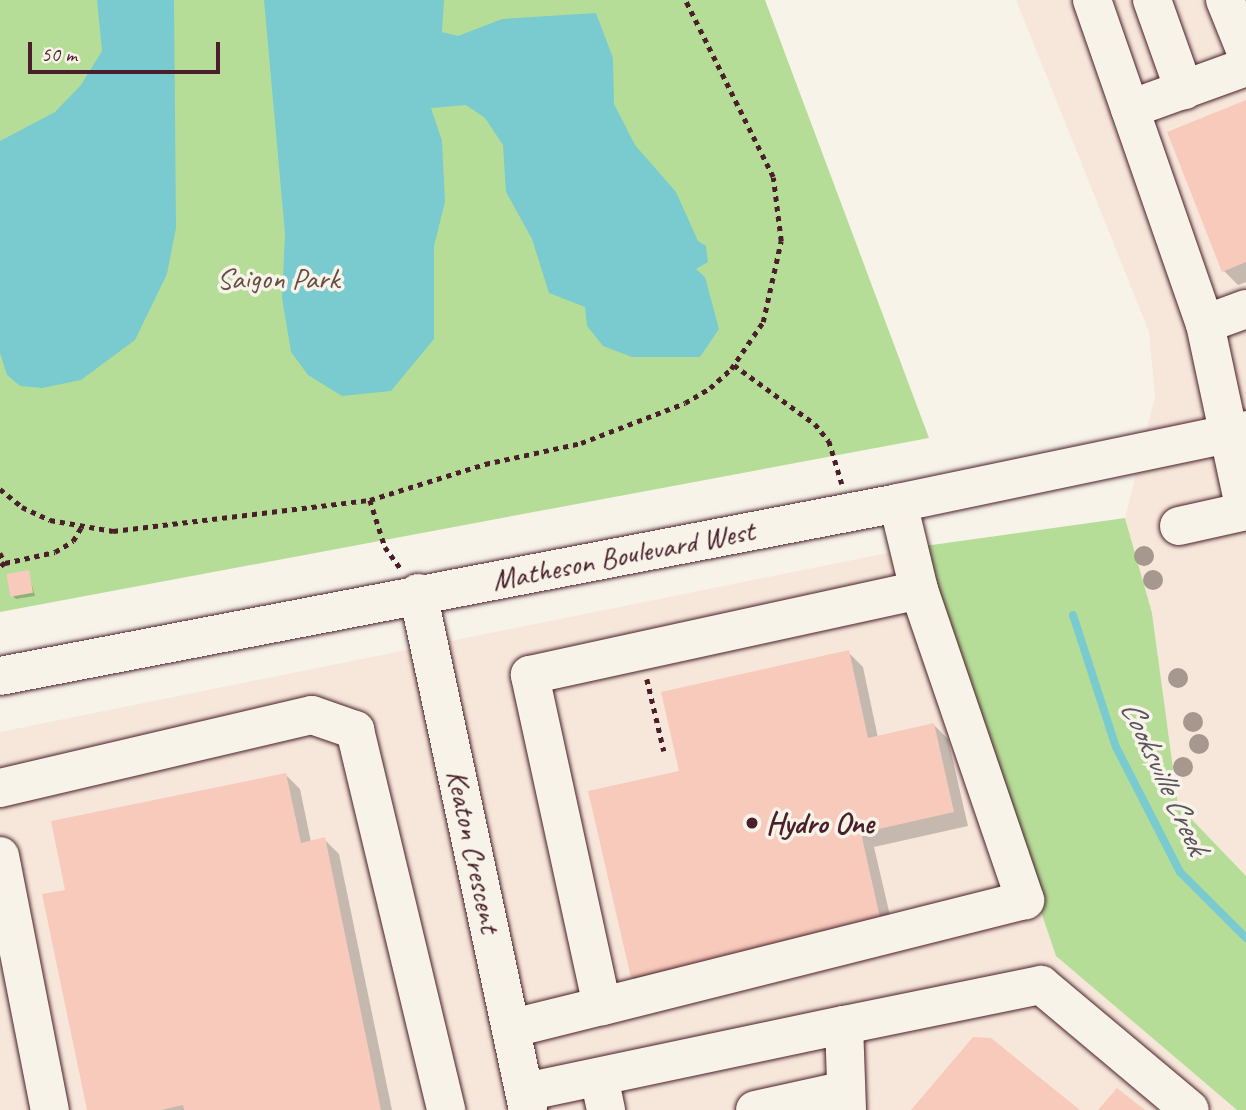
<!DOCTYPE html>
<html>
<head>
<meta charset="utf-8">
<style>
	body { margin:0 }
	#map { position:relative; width:1246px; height:1110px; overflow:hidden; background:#f7f3e8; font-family:Caveat,sans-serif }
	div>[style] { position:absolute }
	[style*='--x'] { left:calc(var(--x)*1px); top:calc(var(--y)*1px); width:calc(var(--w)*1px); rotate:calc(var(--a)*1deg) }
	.built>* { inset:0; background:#f7e7da }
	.green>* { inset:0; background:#b6dd98 }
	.water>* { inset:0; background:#79cbd0 }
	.shadow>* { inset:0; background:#0003 }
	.stream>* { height:8px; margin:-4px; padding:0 4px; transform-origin:4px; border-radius:4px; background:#79cbd0 }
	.building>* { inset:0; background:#f8cabb; transform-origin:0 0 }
	.path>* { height:4.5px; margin-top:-2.25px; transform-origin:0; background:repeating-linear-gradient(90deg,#4a1f2b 0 5px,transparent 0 10px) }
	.roads { filter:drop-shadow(0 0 2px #4a1f2b) drop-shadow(0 0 2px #4a1f2b) }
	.minor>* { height:38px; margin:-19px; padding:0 19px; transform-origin:19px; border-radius:19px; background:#f7f3e8 }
	.trees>* { width:20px; height:20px; margin:-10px; border-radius:50%; background:#a7988f }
	.dots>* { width:19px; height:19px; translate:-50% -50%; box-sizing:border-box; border:4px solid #f7f3e8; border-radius:50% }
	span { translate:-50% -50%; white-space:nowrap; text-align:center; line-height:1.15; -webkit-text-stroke:7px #f7f3e8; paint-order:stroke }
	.park-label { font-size:30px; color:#654e46 }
	.street-label { font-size:30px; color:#4a1f2b }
	.poi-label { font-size:30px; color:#4a1f2b; font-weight:700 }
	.left { translate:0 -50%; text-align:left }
	.water-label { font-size:32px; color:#58535d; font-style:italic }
	.scale { position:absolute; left:28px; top:42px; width:192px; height:32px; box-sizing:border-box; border:4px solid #4a1f2b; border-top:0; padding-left:9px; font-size:21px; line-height:24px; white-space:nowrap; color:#4a1f2b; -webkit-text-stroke:5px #f7f3e8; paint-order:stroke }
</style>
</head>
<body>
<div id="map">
	<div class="built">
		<i style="clip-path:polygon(1016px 0,1246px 0,1246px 876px,1178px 805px,1152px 613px,1125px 518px,1155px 397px,1149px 332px)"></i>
		<i style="clip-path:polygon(917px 547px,1056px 956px,1237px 1110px,0 1110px,0 732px)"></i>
	</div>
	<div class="green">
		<i style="clip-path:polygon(0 0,765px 0,929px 438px,0 612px)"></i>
		<i style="clip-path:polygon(1125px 518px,1152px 613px,1178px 805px,1246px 876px,1246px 1110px,1237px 1110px,1056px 956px,917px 547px)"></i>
	</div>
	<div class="water">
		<i style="clip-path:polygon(97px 0,174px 0,176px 228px,167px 274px,135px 340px,81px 380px,42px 388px,20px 386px,7px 375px,0 353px,0 141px,55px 112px,81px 85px,102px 51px)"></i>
		<i style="clip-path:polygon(264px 0,444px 0,442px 32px,458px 36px,502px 19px,596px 13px,613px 58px,614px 104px,635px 145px,676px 192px,698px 241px,706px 246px,708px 262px,696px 269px,705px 277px,719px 329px,700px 357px,632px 357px,603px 346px,587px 326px,585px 307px,549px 293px,532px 239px,506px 192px,503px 145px,485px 118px,466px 105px,431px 108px,442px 141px,445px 202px,434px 246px,434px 339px,391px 391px,342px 396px,308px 375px,291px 352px,282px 298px,285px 234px)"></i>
	</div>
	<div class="shadow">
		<i style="clip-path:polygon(1246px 102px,1246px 282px,1238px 285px,1224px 271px)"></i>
		<i style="clip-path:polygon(28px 572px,35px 596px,16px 599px,13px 596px)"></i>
		<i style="clip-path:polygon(848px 652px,863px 667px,878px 738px,934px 725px,948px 739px,968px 826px,874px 847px,895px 937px,647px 992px,632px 977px,681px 772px)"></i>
		<i style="clip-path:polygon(286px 775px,300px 789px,311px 842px,324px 839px,339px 854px,392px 1110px,89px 1110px,67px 891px)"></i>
	</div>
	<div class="stream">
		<i style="--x:1073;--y:615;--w:139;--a:72"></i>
		<i style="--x:1116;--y:747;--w:140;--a:62.9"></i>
		<i style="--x:1180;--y:872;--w:93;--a:45"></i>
	</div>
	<div class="building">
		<i style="clip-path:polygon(1246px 100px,1246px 262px,1222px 272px,1167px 132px)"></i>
		<i style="left:29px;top:570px;width:23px;height:23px;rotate:80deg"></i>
		<i style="clip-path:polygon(849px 650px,868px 738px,934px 723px,954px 812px,861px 833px,881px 922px,631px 978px,588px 791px,679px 771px,661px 692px)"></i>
		<i style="clip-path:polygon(286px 773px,301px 843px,325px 837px,381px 1110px,184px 1110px,183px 1105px,161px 1110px,87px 1110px,42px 894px,65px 890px,51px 821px)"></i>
		<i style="clip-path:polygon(973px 1037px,991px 1038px,1080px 1110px,911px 1110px)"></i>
		<i style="clip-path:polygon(1117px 1088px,1145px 1110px,1098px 1110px)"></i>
	</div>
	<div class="path">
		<i style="--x:734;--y:365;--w:100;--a:36.1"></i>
		<i style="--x:815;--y:424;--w:22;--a:51"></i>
		<i style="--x:829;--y:441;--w:45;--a:73.2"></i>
		<i style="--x:0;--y:489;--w:28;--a:39"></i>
		<i style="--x:22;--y:507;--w:31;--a:25"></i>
		<i style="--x:50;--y:520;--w:64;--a:9.9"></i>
		<i style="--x:113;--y:531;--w:259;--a:-6.9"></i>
		<i style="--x:370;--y:500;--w:121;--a:-17.4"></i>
		<i style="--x:485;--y:464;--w:98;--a:-12.3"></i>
		<i style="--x:581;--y:443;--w:111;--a:-21"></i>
		<i style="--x:685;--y:403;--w:29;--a:-31"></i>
		<i style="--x:710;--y:388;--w:28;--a:-42"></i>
		<i style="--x:731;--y:369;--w:57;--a:-55.8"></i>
		<i style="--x:763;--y:322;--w:83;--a:-77.5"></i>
		<i style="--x:781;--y:241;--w:64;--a:-97.1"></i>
		<i style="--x:773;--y:177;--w:198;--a:-116.4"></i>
		<i style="--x:370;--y:500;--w:49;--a:72.3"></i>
		<i style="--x:385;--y:547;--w:27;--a:54"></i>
		<i style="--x:0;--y:553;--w:11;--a:63"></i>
		<i style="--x:5;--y:563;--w:6;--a:141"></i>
		<i style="--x:5;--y:563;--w:51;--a:-12.4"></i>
		<i style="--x:55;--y:552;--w:21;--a:-31"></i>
		<i style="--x:73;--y:541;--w:17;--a:-59"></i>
		<i style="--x:647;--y:679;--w:74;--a:76.7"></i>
	</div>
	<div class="roads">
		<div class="minor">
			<i style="--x:1092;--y:0;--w:343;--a:70.8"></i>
			<i style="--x:1205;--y:324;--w:191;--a:77.9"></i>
			<i style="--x:1152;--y:0;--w:96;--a:70.4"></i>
			<i style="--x:1225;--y:0;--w:56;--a:68"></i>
			<i style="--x:1130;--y:109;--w:123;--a:-19.9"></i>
			<i style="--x:1205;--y:324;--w:44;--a:-20.1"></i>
			<i style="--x:898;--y:503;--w:89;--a:76.4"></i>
			<i style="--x:1179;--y:526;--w:69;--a:-12.6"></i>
			<i style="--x:418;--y:593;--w:529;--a:77.99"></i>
			<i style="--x:0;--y:676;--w:915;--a:-10.9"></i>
			<i style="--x:898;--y:503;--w:356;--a:-11.8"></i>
			<i style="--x:0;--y:788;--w:320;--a:-13.2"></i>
			<i style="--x:312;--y:715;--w:46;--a:19.2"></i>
			<i style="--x:355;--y:730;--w:391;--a:76.5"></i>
			<i style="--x:0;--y:856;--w:259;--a:78.9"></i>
			<i style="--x:513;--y:1028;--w:92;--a:-13.9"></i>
			<i style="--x:602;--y:1006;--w:339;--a:-102.3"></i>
			<i style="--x:530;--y:675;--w:398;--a:-12.3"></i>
			<i style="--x:919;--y:590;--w:328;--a:71.1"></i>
			<i style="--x:1025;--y:900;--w:436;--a:165.9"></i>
			<i style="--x:599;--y:1077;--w:34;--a:78"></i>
			<i style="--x:525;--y:1092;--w:326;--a:-11.9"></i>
			<i style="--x:755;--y:1110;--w:93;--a:-12.4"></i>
			<i style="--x:847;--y:1110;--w:85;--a:-92"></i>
			<i style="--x:844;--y:1025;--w:201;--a:-11.5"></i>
			<i style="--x:1041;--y:985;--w:194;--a:40"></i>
		</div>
	</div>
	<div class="trees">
		<i style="left:1144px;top:556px"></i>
		<i style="left:1153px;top:580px"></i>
		<i style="left:1178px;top:678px"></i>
		<i style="left:1193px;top:722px"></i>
		<i style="left:1199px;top:744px"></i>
		<i style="left:1183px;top:767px"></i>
	</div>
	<div class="dots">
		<i style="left:752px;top:823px;background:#4a1f2b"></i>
	</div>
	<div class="park-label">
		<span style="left:278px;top:278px">Saigon Park</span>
	</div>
	<div class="street-label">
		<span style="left:623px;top:555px;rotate:-11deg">Matheson Boulevard West</span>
		<span style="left:474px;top:851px;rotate:78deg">Keaton Crescent</span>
	</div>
	<div class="poi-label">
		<span class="left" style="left:766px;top:823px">Hydro One</span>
	</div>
	<div class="water-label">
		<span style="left:1164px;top:777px;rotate:65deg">Cooksville Creek</span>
	</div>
	<div class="scale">50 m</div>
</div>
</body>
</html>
